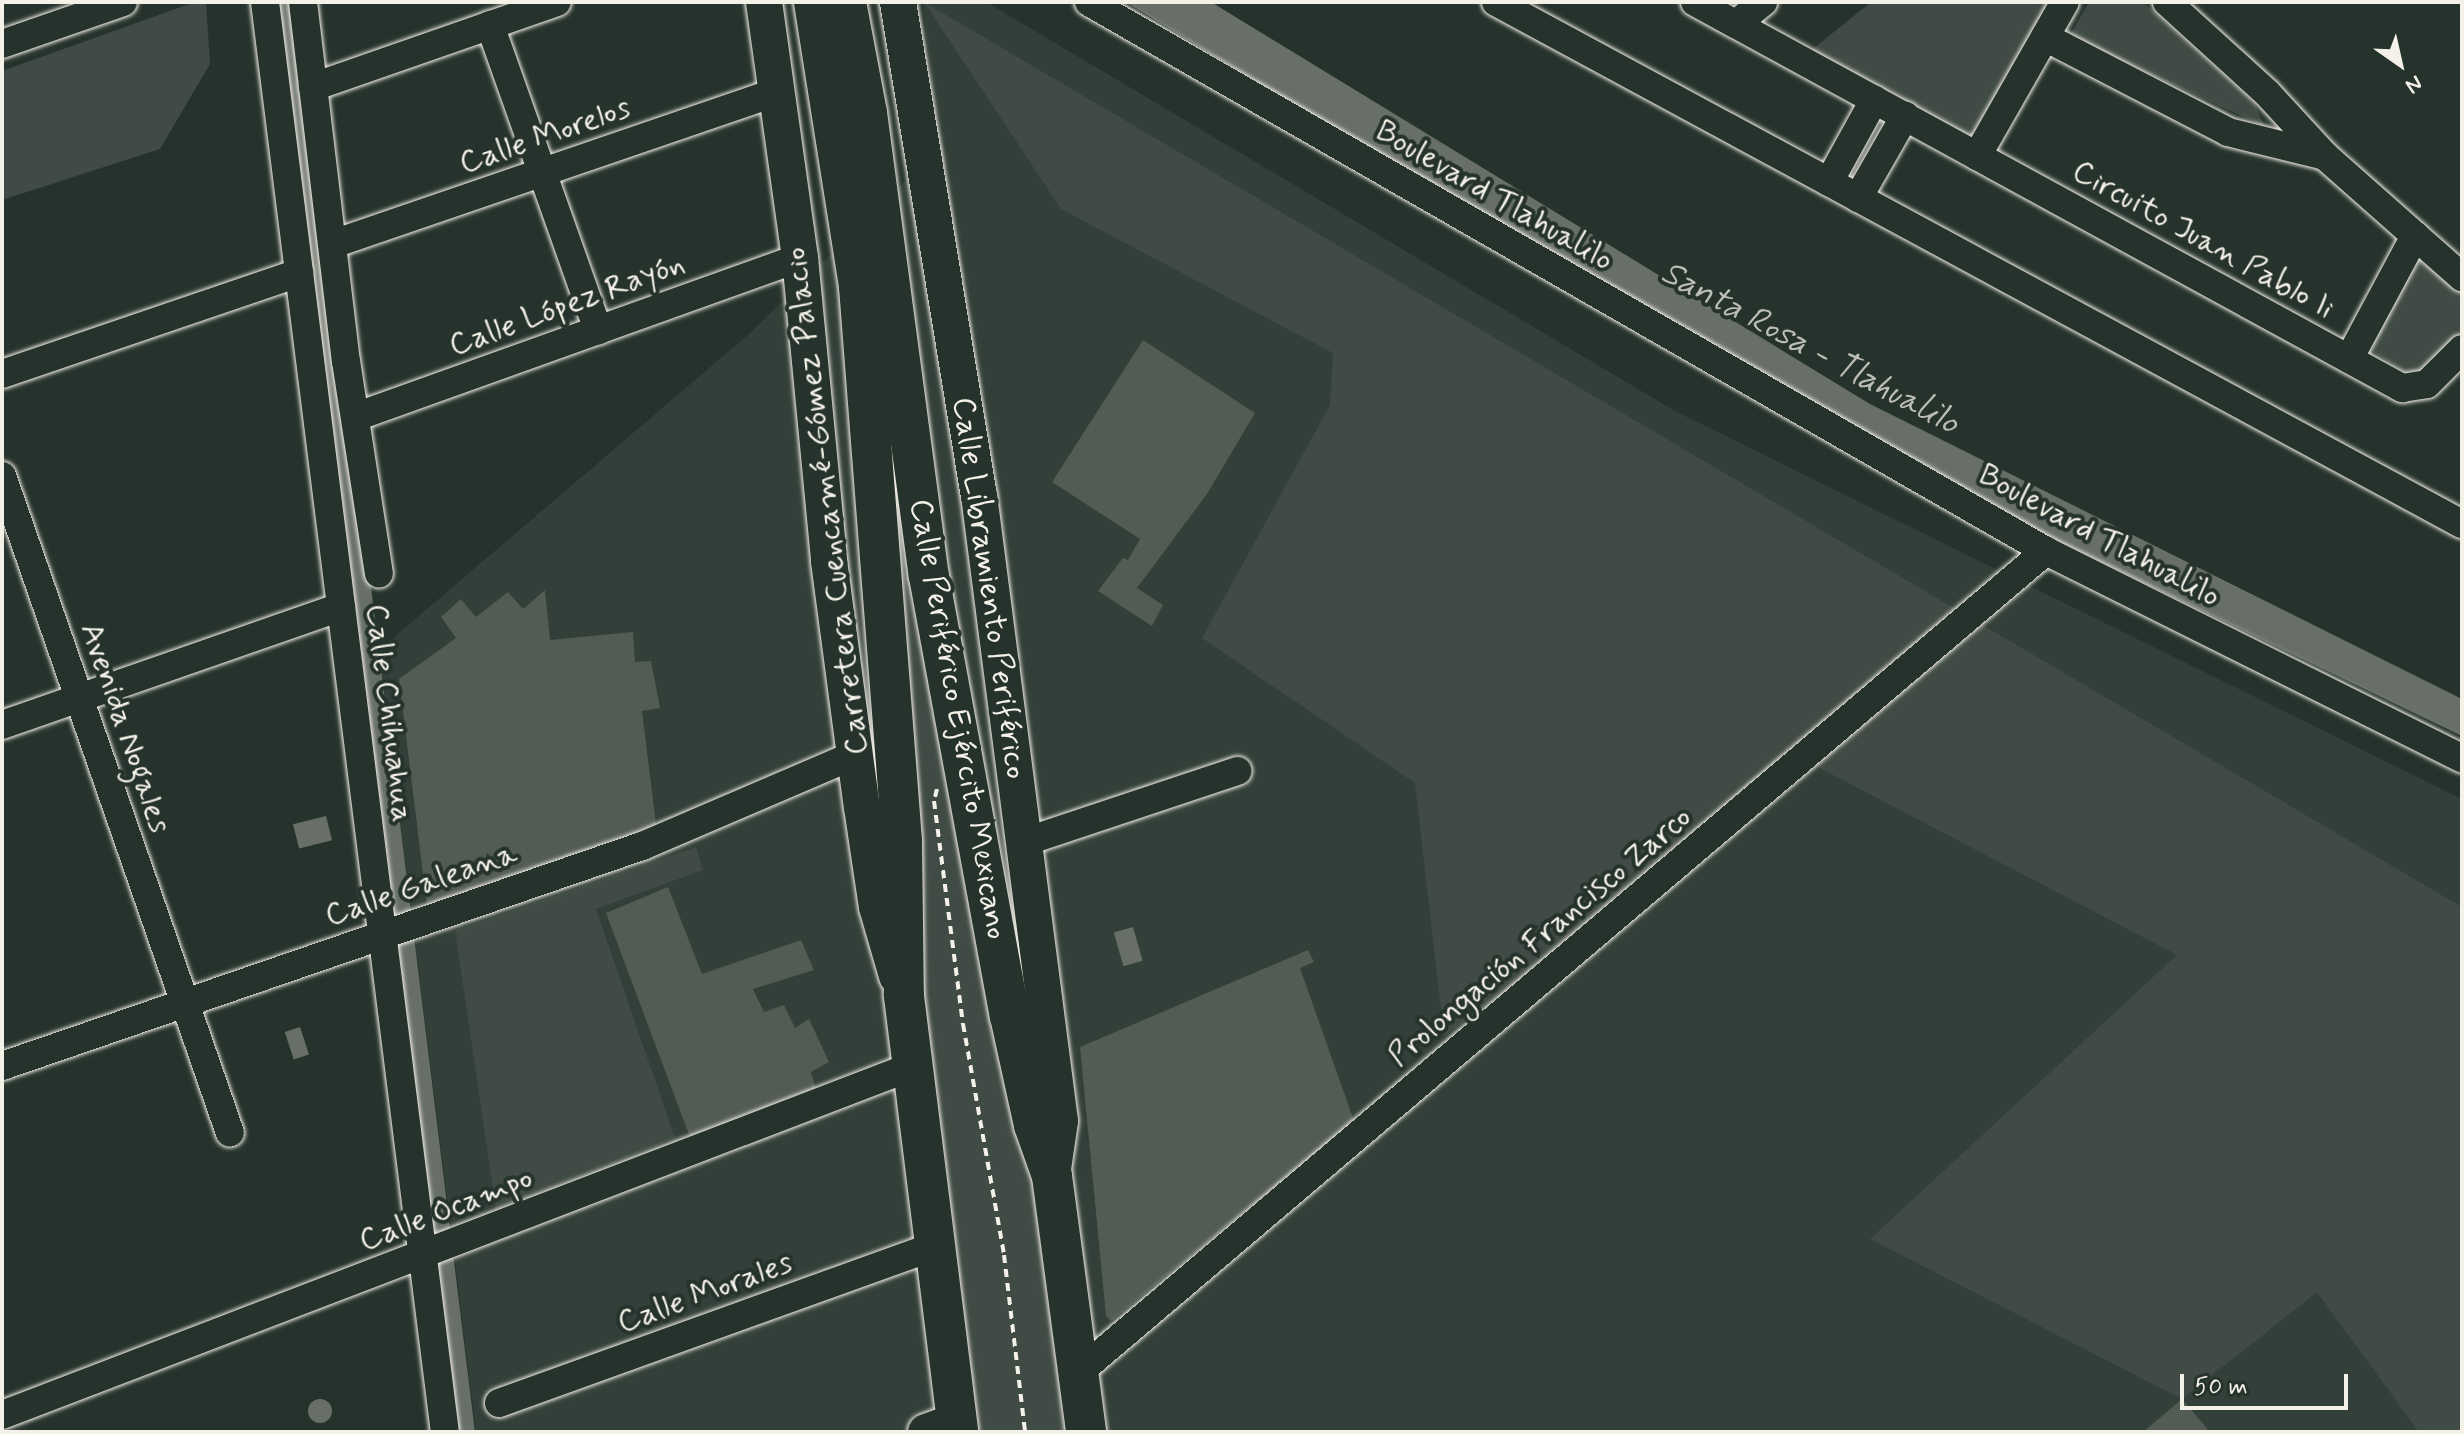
<!DOCTYPE html>
<html>
<head>
<meta charset="utf-8">
<style>
	body { margin:0 }
	#map { position:relative; width:2464px; height:1434px; overflow:hidden; background:#26332d; font-family:Mynerve,sans-serif }
	div>[style] { position:absolute }
	[style*='--x'] { left:calc(var(--x)*1px); top:calc(var(--y)*1px); width:calc(var(--w)*1px); rotate:calc(var(--a)*1deg) }
	.built>* { inset:0; background:#333f39 }
	.green>* { inset:0; background:#414b45 }
	.water>* { inset:0; background:#676f68; transform-origin:0 0 }
	.round { border-radius:50% }
	.building>* { inset:0; background:#525c55 }
	.path>* { height:4px; margin-top:-2px; transform-origin:0; background:repeating-linear-gradient(90deg,#f4f1e8 0 8px,transparent 0 14px) }
	.roads { filter:drop-shadow(0 0 2px #f4f1e8) drop-shadow(0 0 2px #f4f1e8) }
	.minor>* { height:28px; margin:-14px; padding:0 14px; transform-origin:14px; border-radius:14px; background:#26332d }
	.major>* { height:36px; margin:-18px; padding:0 18px; transform-origin:18px; border-radius:18px; background:#26332d }
	.highway>* { height:40px; margin:-20px; padding:0 20px; transform-origin:20px; border-radius:20px; background:#26332d }
	span { translate:-50% -50%; white-space:nowrap; text-align:center; line-height:1.15; -webkit-text-stroke:8px #26332d; paint-order:stroke }
	.street-label { font-size:32px; color:#f4f1e8 }
	.water-label { font-size:34px; color:#bcbdb5; font-style:italic }
	.frame { position:absolute; inset:0; border:4px solid #f4f1e8; pointer-events:none }
	.north { position:absolute; left:2360px; top:24px; width:80px; height:80px; -webkit-text-stroke:6px #26332d; paint-order:stroke; rotate:146deg; font-size:22px; font-weight:700; line-height:32px; text-align:center; color:#f4f1e8 }
	.north::after { content:''; display:block; margin:auto; width:28px; height:36px; background:#f4f1e8; clip-path:polygon(50% 0,100% 100%,50% 72%,0 100%) }
	.scale { position:absolute; left:2180px; top:1374px; width:168px; height:36px; box-sizing:border-box; border:4px solid #f4f1e8; border-top:0; padding-left:10px; font-size:24px; line-height:28px; white-space:nowrap; color:#f4f1e8; -webkit-text-stroke:6px #26332d; paint-order:stroke }
</style>
</head>
<body>
<div id="map">
	<div class="built">
		<i style="clip-path:polygon(923px 2px,986px 2px,1675px 411px,2462px 799px,2462px 1432px,476px 1432px,379px 650px,749px 334px,939px 148px)"></i>
	</div>
	<div class="green">
		<i style="clip-path:polygon(195px 2px,206px 2px,210px 64px,160px 149px,2px 200px,2px 71px)"></i>
		<i style="clip-path:polygon(924px 2px,2462px 907px,2462px 1432px,2419px 1432px,2317px 1292px,2182px 1399px,1870px 1239px,2177px 955px,1814px 765px,1444px 1036px,1415px 783px,1202px 638px,1330px 405px,1333px 353px,1061px 209px)"></i>
		<i style="clip-path:polygon(1871px 2px,2049px 2px,1974px 141px,1809px 52px)"></i>
		<i style="clip-path:polygon(2089px 2px,2143px 2px,2254px 102px,2264px 126px,2069px 37px)"></i>
		<i style="clip-path:polygon(2419px 259px,2462px 292px,2462px 340px,2416px 379px,2369px 349px)"></i>
		<i style="clip-path:polygon(889px 386px,1026px 1120px,1071px 1432px,959px 1432px,910px 997px)"></i>
		<i style="clip-path:polygon(696px 847px,703px 870px,596px 909px,675px 1138px,496px 1209px,455px 931px)"></i>
	</div>
	<div class="water">
		<i style="clip-path:polygon(272px 2px,299px 2px,475px 1432px,452px 1432px)"></i>
		<i style="clip-path:polygon(1126px 2px,1211px 2px,1870px 404px,2462px 699px,2462px 736px,1838px 435px)"></i>
		<i style="left:326px;top:816px;width:25px;height:34px;rotate:76deg"></i>
		<i style="left:1133px;top:927px;width:35px;height:20px;rotate:74deg"></i>
		<i style="left:300px;top:1027px;width:29px;height:16px;rotate:72deg"></i>
		<i class="round" style="left:308px;top:1399px;width:24px;height:24px"></i>
	</div>
	<div class="building">
		<i style="clip-path:polygon(1143px 340px,1255px 413px,1207px 494px,1137px 588px,1163px 605px,1152px 626px,1098px 591px,1123px 558px,1128px 560px,1140px 539px,1052px 482px)"></i>
		<i style="clip-path:polygon(545px 590px,550px 640px,633px 632px,635px 662px,651px 661px,660px 708px,642px 711px,657px 832px,428px 914px,399px 679px,456px 638px,441px 617px,461px 599px,476px 617px,508px 592px,523px 609px)"></i>
		<i style="clip-path:polygon(668px 887px,702px 974px,801px 940px,814px 970px,753px 989px,764px 1012px,784px 1005px,795px 1028px,809px 1019px,829px 1062px,811px 1072px,817px 1093px,691px 1140px,606px 913px)"></i>
		<i style="clip-path:polygon(1308px 950px,1314px 962px,1300px 968px,1354px 1121px,1111px 1321px,1106px 1316px,1080px 1047px)"></i>
		<i style="clip-path:polygon(2182px 1399px,2210px 1432px,2143px 1432px)"></i>
	</div>
	<div class="path">
		<i style="--x:937;--y:789;--w:12;--a:104"></i>
		<i style="--x:934;--y:801;--w:225;--a:82.6"></i>
		<i style="--x:963;--y:1024;--w:235;--a:79.9"></i>
		<i style="--x:1004;--y:1255;--w:178;--a:83.2"></i>
	</div>
	<div class="roads">
		<div class="minor">
			<i style="--x:265;--y:2;--w:1441;--a:82.83"></i>
			<i style="--x:303;--y:2;--w:362;--a:83.2"></i>
			<i style="--x:346;--y:361;--w:215;--a:81.2"></i>
			<i style="--x:1089;--y:2;--w:1103;--a:29.84"></i>
			<i style="--x:2046;--y:551;--w:465;--a:26.5"></i>
			<i style="--x:1496;--y:2;--w:1098;--a:28.39"></i>
			<i style="--x:1695;--y:2;--w:806;--a:28.63"></i>
			<i style="--x:2402;--y:388;--w:25;--a:-9"></i>
			<i style="--x:2427;--y:384;--w:49;--a:-45"></i>
			<i style="--x:2167;--y:2;--w:135;--a:42.3"></i>
			<i style="--x:2267;--y:93;--w:86;--a:47.4"></i>
			<i style="--x:2325;--y:156;--w:183;--a:41.5"></i>
			<i style="--x:1736;--y:24;--w:35;--a:-39"></i>
			<i style="--x:490;--y:25;--w:324;--a:70.5"></i>
			<i style="--x:2045;--y:37;--w:206;--a:27.4"></i>
			<i style="--x:2228;--y:132;--w:100;--a:13.9"></i>
			<i style="--x:2;--y:44;--w:128;--a:-19.1"></i>
			<i style="--x:313;--y:87;--w:258;--a:-19.2"></i>
			<i style="--x:1977;--y:156;--w:177;--a:-60.3"></i>
			<i style="--x:1829;--y:182;--w:94;--a:-61.2"></i>
			<i style="--x:1858;--y:198;--w:95;--a:-60.2"></i>
			<i style="--x:333;--y:244;--w:472;--a:-18.9"></i>
			<i style="--x:2349;--y:359;--w:140;--a:-61.8"></i>
			<i style="--x:2;--y:374;--w:314;--a:-18.8"></i>
			<i style="--x:358;--y:416;--w:469;--a:-19.7"></i>
			<i style="--x:2;--y:476;--w:695;--a:70.86"></i>
			<i style="--x:2;--y:725;--w:359;--a:-19.2"></i>
			<i style="--x:1024;--y:842;--w:225;--a:-18.4"></i>
			<i style="--x:2;--y:1066;--w:677;--a:-18.97"></i>
			<i style="--x:642;--y:846;--w:234;--a:-23.2"></i>
			<i style="--x:1078;--y:1373;--w:1270;--a:-40.34"></i>
			<i style="--x:499;--y:1403;--w:462;--a:-19.8"></i>
			<i style="--x:2;--y:1415;--w:976;--a:-20.96"></i>
		</div>
		<div class="major">
			<i style="--x:764;--y:2;--w:259;--a:82"></i>
			<i style="--x:800;--y:258;--w:304;--a:84.5"></i>
			<i style="--x:829;--y:561;--w:248;--a:82.4"></i>
			<i style="--x:862;--y:807;--w:101;--a:81.5"></i>
			<i style="--x:877;--y:907;--w:72;--a:73.8"></i>
			<i style="--x:898;--y:2;--w:500;--a:80.7"></i>
			<i style="--x:979;--y:495;--w:631;--a:82.63"></i>
			<i style="--x:1060;--y:1121;--w:56;--a:98.3"></i>
			<i style="--x:926;--y:1432;--w:33;--a:-20"></i>
		</div>
		<div class="highway">
			<i style="--x:814;--y:2;--w:289;--a:81"></i>
			<i style="--x:859;--y:287;--w:556;--a:85.56"></i>
			<i style="--x:902;--y:841;--w:155;--a:89.3"></i>
			<i style="--x:904;--y:996;--w:439;--a:82.9"></i>
			<i style="--x:846;--y:2;--w:113;--a:79.3"></i>
			<i style="--x:867;--y:113;--w:467;--a:82.4"></i>
			<i style="--x:929;--y:576;--w:447;--a:79.6"></i>
			<i style="--x:1010;--y:1016;--w:112;--a:77.6"></i>
			<i style="--x:1034;--y:1125;--w:54;--a:70.6"></i>
			<i style="--x:1052;--y:1176;--w:258;--a:82.4"></i>
		</div>
	</div>
	<div class="street-label">
		<span style="left:545px;top:136px;rotate:-19deg">Calle Morelos</span>
		<span style="left:1494px;top:196px;rotate:30deg">Boulevard Tlahualilo</span>
		<span style="left:2203px;top:240px;rotate:29deg">Circuito Juan Pablo Ii</span>
		<span style="left:567px;top:305px;rotate:-20deg">Calle López Rayón</span>
		<span style="left:827px;top:501px;rotate:-97deg">Carretera Cuencamé-Gómez Palacio</span>
		<span style="left:2099px;top:536px;rotate:28deg">Boulevard Tlahualilo</span>
		<span style="left:989px;top:588px;rotate:82deg">Calle Libramiento Periférico</span>
		<span style="left:389px;top:713px;rotate:83deg">Calle Chihuahua</span>
		<span style="left:958px;top:719px;rotate:80deg">Calle Periférico Ejército Mexicano</span>
		<span style="left:125px;top:728px;rotate:71deg">Avenida Nogales</span>
		<span style="left:421px;top:885px;rotate:-19deg">Calle Galeana</span>
		<span style="left:1540px;top:937px;rotate:-40deg">Prolongación Francisco Zarco</span>
		<span style="left:446px;top:1210px;rotate:-21deg">Calle Ocampo</span>
		<span style="left:705px;top:1293px;rotate:-20deg">Calle Morales</span>
	</div>
	<div class="water-label">
		<span style="left:1810px;top:348px;rotate:28deg">Santa Rosa - Tlahualilo</span>
	</div>
	<div class="frame"></div>
	<div class="north">N</div>
	<div class="scale">50 m</div>
</div>
</body>
</html>
